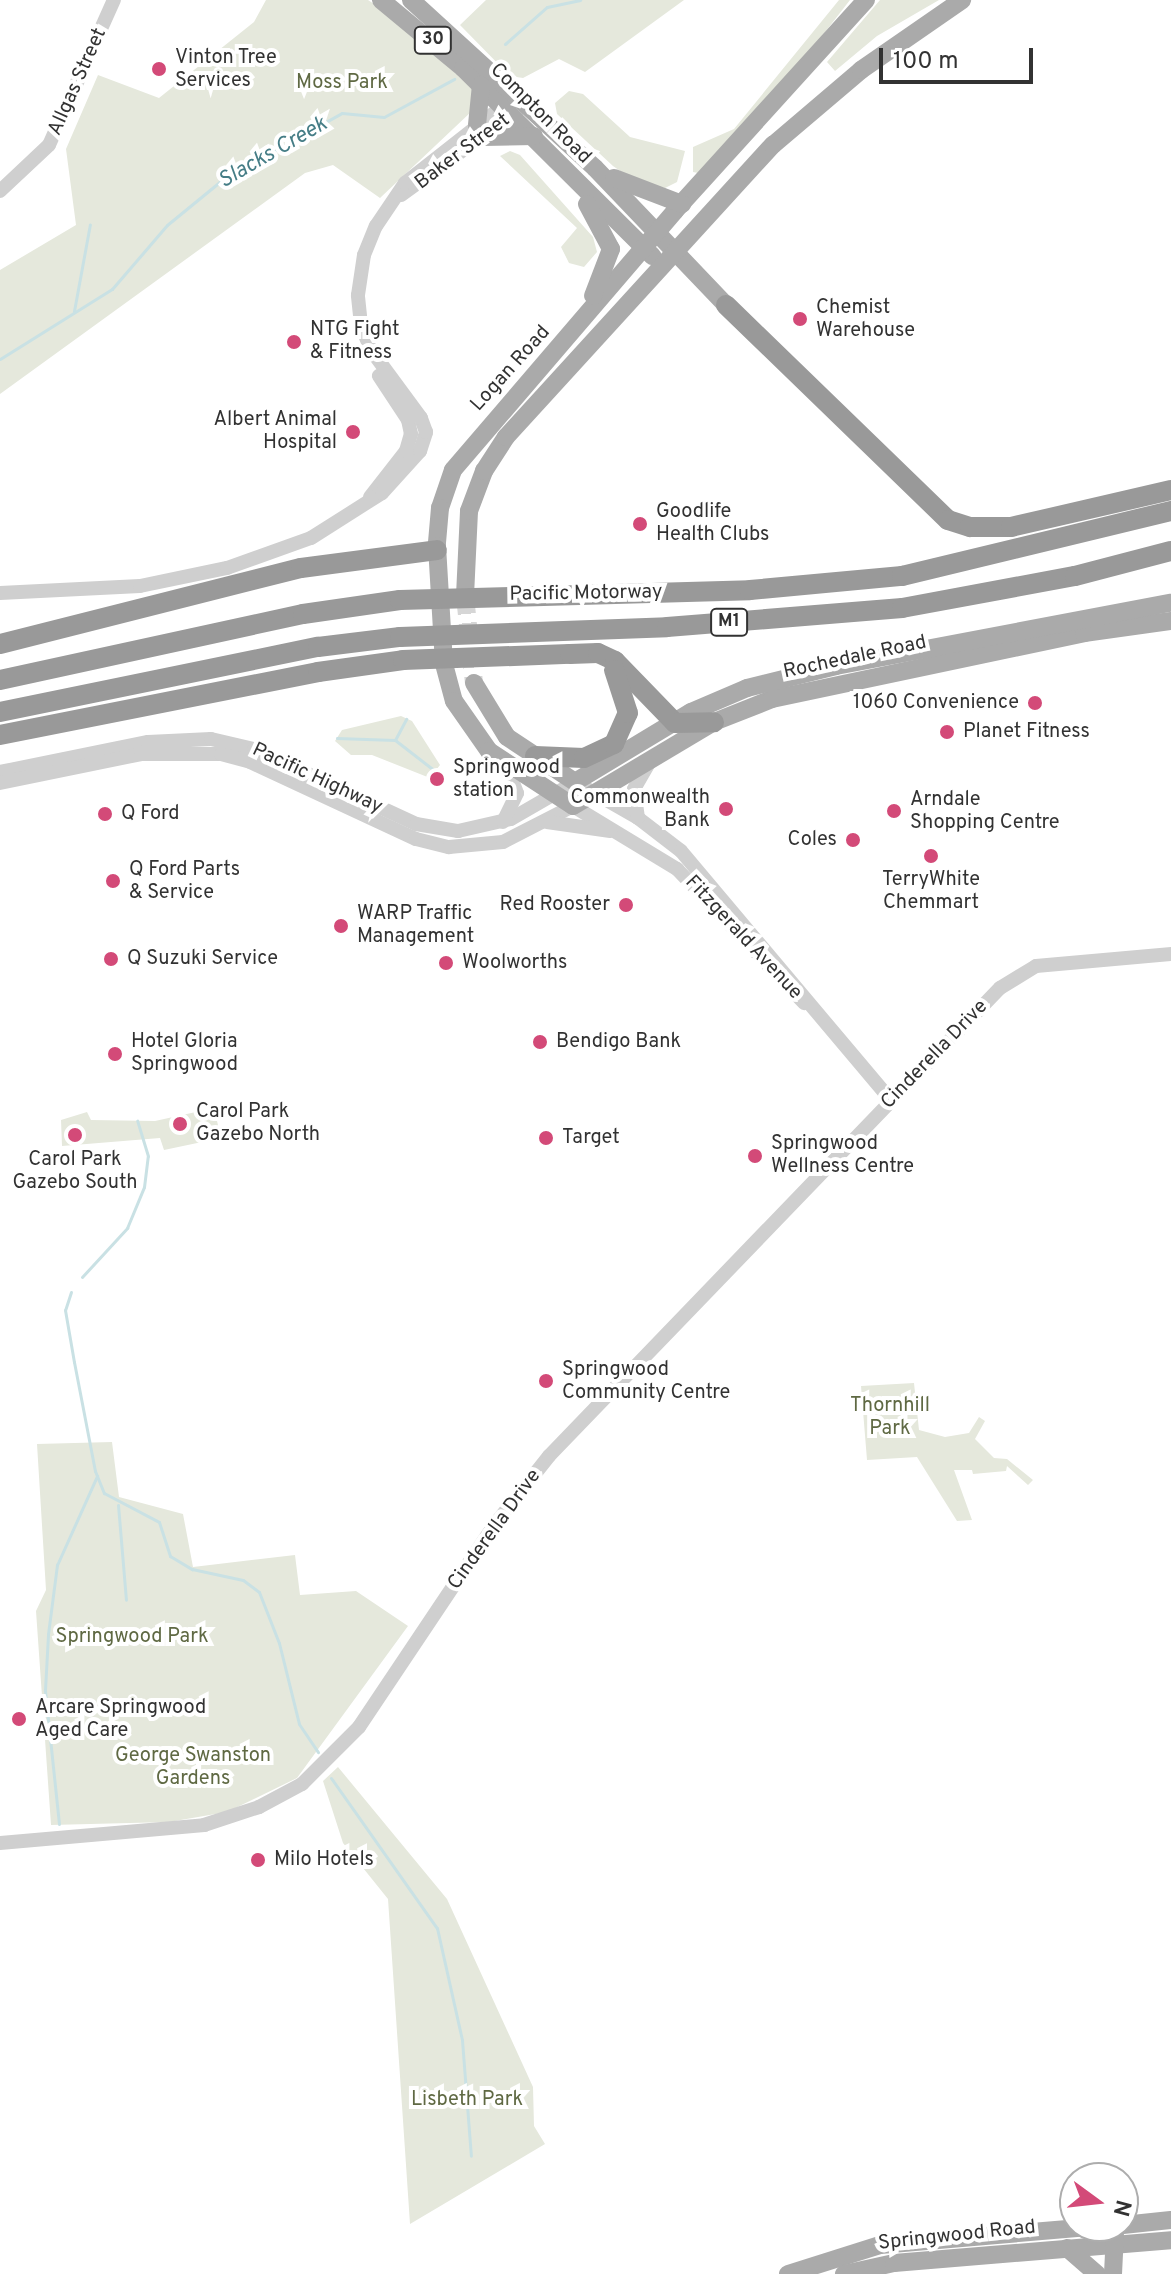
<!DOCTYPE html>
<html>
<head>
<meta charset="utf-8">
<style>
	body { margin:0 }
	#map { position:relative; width:1171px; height:2274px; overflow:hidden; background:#fff; font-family:Overpass,sans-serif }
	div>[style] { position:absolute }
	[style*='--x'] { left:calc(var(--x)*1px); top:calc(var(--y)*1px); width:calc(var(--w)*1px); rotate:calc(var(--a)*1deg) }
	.green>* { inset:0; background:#e5e8dc }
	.stream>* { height:3px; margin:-1.5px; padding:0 1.5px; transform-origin:1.5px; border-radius:1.5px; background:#c9e1e4 }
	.major-tunnel>* { height:18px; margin-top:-9px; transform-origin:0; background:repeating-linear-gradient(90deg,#d6d6d6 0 18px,transparent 0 27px) }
	.minor>* { height:14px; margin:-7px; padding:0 7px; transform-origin:7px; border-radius:7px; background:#cfcfcf }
	.major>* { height:18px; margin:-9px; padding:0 9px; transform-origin:9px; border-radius:9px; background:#aaa }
	.highway>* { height:20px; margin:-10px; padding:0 10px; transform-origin:10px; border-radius:10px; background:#999 }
	.dots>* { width:22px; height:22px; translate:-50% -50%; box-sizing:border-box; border:4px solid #fff; border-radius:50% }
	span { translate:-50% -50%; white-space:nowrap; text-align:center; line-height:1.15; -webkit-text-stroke:8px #fff; paint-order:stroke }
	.shield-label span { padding:2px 6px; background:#fff; border:2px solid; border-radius:6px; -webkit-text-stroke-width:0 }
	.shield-label { font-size:18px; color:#323232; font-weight:700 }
	.poi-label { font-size:20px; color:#323232 }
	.left { translate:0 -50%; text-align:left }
	.right { translate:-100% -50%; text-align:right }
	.street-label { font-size:20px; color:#323232 }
	.park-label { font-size:20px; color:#5f6943 }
	.water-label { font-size:22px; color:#457d86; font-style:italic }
	.north { position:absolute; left:1059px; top:2162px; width:80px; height:80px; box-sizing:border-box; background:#fff; border:2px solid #adadad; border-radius:50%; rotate:105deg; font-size:22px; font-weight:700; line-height:32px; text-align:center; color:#323232 }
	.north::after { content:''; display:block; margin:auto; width:28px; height:36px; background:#d34a78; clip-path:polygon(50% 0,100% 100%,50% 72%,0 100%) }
	.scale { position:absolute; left:879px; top:48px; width:154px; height:36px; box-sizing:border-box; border:4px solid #323232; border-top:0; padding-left:10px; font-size:24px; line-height:28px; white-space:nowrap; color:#323232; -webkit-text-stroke:6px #fff; paint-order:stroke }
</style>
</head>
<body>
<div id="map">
	<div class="green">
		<i style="clip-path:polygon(266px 0,368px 0,403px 23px,472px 89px,472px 111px,380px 198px,333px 165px,305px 173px,0 394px,0 270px,76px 225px,66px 149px,98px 75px,159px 98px,254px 22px)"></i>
		<i style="clip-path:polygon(486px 0,684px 0,585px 72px,559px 59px,523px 78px,510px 76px,460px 25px)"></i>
		<i style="clip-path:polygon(839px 0,850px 0,780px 90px,698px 173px,693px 172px,693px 147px,734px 129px)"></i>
		<i style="clip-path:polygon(880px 0,939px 0,877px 36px,835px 71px,827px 62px)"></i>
		<i style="clip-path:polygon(569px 91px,583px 94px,630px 137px,685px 151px,677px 182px,665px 188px,636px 182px,613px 166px,557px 114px,555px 103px)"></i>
		<i style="clip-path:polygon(510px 151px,520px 155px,593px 237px,597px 252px,584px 267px,569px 263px,561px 247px,577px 228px,500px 156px)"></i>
		<i style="clip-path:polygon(401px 716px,412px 721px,440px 765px,430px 778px,372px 755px,351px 755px,335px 741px,342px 730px)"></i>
		<i style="clip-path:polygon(214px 1108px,221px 1138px,164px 1150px,160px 1138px,62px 1146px,61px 1120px,87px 1112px,91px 1120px,155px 1121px)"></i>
		<i style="clip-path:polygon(914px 1383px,919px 1430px,945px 1437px,969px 1433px,979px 1417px,985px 1421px,975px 1439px,994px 1458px,1007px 1459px,1033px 1480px,1028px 1485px,1007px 1466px,1006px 1471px,973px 1474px,972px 1470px,954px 1470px,972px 1520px,957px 1521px,917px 1457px,867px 1460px,861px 1386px)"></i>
		<i style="clip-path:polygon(112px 1442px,119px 1497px,183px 1514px,193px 1567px,295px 1555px,300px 1595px,356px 1591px,408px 1626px,297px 1778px,227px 1812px,169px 1822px,51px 1825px,36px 1611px,46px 1590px,37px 1444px)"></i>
		<i style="clip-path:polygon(338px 1767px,447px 1899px,533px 2087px,534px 2126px,545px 2144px,410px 2224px,388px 1899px,343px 1843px,323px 1781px)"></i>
	</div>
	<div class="stream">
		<i style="--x:505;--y:44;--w:56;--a:-41.4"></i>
		<i style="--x:547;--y:7;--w:34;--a:-12"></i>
		<i style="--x:74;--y:311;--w:88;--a:-79.6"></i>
		<i style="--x:0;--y:359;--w:132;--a:-32"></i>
		<i style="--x:112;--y:289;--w:84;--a:-49.3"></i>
		<i style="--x:167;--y:225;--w:71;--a:-39.3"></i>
		<i style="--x:222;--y:180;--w:137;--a:-29.2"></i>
		<i style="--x:342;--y:113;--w:42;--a:5.4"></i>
		<i style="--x:384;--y:117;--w:80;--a:-28.5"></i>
		<i style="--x:337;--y:738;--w:58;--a:2"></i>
		<i style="--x:395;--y:740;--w:51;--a:37.8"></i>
		<i style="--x:395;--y:740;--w:24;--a:-62"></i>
		<i style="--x:82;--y:1277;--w:67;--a:-47.4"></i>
		<i style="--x:127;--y:1228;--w:44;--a:-67.5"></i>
		<i style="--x:144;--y:1187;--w:31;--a:-83"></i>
		<i style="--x:148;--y:1156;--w:37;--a:-107"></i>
		<i style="--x:71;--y:1292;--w:19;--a:108"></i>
		<i style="--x:65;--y:1310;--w:53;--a:80.2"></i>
		<i style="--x:74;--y:1362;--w:111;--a:79.1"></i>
		<i style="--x:95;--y:1471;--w:24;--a:68"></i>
		<i style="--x:104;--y:1493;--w:62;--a:27.8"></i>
		<i style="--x:159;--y:1522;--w:36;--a:72"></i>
		<i style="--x:170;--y:1556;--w:26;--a:31"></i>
		<i style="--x:192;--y:1569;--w:52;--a:12.2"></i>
		<i style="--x:243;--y:1580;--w:20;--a:37"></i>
		<i style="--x:259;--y:1592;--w:55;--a:68.6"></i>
		<i style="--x:279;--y:1643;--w:83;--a:76.1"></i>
		<i style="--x:299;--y:1724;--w:34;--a:56"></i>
		<i style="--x:118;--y:1505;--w:95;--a:85.2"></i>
		<i style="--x:331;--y:1778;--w:184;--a:54.8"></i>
		<i style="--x:437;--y:1928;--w:115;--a:77.4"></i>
		<i style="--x:462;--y:2040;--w:116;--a:85.6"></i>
		<i style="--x:59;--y:1824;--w:135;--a:-96"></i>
		<i style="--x:45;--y:1690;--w:56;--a:-86.9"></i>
		<i style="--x:48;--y:1634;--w:70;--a:-82.6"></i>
		<i style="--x:57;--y:1565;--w:98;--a:-65.8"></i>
	</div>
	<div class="major-tunnel">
		<i style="--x:465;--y:596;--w:87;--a:84.1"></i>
	</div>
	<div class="minor">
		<i style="--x:0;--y:191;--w:67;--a:-43.2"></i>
		<i style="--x:49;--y:145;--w:159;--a:-65.9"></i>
		<i style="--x:401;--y:195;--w:143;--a:-35.9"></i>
		<i style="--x:370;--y:497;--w:58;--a:-52"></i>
		<i style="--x:406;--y:451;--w:18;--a:-74"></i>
		<i style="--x:411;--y:434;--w:14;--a:-102"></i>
		<i style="--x:408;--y:420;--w:53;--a:-123.4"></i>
		<i style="--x:0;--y:593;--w:140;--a:-2.9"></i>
		<i style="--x:140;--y:586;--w:89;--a:-11.7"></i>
		<i style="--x:227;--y:568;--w:89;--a:-19.7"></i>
		<i style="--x:311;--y:538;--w:84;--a:-32.4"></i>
		<i style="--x:382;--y:493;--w:57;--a:-47.9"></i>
		<i style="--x:420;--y:451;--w:20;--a:-72"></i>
		<i style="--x:426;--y:432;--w:15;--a:-110"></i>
		<i style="--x:421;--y:418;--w:84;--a:-126.3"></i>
		<i style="--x:371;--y:350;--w:27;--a:-112"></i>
		<i style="--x:361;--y:325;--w:30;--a:-96"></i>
		<i style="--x:358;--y:295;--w:40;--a:-81.5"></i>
		<i style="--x:364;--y:255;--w:31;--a:-68"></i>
		<i style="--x:376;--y:226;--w:52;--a:-56"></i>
		<i style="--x:405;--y:183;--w:131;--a:-38.2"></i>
		<i style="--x:0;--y:772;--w:151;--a:-11.5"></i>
		<i style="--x:148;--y:742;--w:63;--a:-2.7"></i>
		<i style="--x:211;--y:739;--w:44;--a:13.1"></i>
		<i style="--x:254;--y:749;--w:179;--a:24.8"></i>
		<i style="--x:416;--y:824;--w:43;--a:9.5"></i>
		<i style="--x:458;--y:831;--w:54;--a:-12.8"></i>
		<i style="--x:511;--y:819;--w:74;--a:-30"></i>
		<i style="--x:575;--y:782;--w:73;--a:29.7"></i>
		<i style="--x:638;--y:818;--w:54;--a:37.5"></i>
		<i style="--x:681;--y:851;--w:326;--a:49.9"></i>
		<i style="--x:0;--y:783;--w:144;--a:-11.6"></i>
		<i style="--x:141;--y:754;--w:80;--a:0"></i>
		<i style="--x:221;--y:754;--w:30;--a:15"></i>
		<i style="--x:250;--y:762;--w:183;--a:24.9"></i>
		<i style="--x:416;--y:839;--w:34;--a:14"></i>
		<i style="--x:449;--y:847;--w:54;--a:-5.3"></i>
		<i style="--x:503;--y:842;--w:79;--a:-27.2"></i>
		<i style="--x:573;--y:806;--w:122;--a:31.2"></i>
		<i style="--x:677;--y:869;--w:185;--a:46.5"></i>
		<i style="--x:638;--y:818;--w:29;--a:-98"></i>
		<i style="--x:634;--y:789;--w:34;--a:-60"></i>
		<i style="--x:503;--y:822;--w:32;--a:-64"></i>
		<i style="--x:517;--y:793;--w:31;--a:-111"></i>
		<i style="--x:547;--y:822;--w:64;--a:8.1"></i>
		<i style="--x:0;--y:1843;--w:205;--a:-5"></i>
		<i style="--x:204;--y:1825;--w:58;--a:-18.1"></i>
		<i style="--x:259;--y:1807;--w:49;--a:-28.1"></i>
		<i style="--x:302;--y:1784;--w:81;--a:-45"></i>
		<i style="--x:359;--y:1727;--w:239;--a:-56.2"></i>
		<i style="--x:492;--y:1528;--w:92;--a:-51.6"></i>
		<i style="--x:549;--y:1456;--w:650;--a:-46.06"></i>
		<i style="--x:1000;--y:988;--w:42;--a:-31.4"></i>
		<i style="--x:1036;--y:966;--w:136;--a:-5.1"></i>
	</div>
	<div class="major">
		<i style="--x:381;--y:0;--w:107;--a:39.7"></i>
		<i style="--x:463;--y:68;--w:267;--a:44.8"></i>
		<i style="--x:411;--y:0;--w:249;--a:42.4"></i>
		<i style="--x:595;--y:168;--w:190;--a:46.3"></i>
		<i style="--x:866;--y:0;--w:285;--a:132.2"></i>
		<i style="--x:675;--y:211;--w:341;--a:130.6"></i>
		<i style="--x:453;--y:470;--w:40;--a:108.9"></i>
		<i style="--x:440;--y:508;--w:38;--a:95"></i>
		<i style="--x:437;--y:546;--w:118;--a:86.6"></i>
		<i style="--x:444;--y:664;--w:38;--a:75"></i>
		<i style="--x:454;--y:701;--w:61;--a:55"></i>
		<i style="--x:489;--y:751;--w:100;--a:33.2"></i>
		<i style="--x:573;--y:806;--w:164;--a:-30.8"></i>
		<i style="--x:714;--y:722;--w:62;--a:-21.6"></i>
		<i style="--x:772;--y:699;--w:319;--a:-11.9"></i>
		<i style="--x:1084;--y:633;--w:88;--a:-7.9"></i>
		<i style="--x:477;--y:125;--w:40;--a:-84.3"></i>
		<i style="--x:484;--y:137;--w:50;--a:-1.1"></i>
		<i style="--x:614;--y:178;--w:73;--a:20.9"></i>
		<i style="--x:587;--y:204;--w:51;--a:61.9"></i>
		<i style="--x:611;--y:249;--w:50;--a:111"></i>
		<i style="--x:465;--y:596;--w:85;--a:-87.3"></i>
		<i style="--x:469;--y:511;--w:43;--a:-69.4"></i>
		<i style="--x:484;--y:471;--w:40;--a:-57.1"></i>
		<i style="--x:506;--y:437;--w:396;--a:-47.6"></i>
		<i style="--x:773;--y:145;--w:116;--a:-40.4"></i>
		<i style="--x:861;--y:70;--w:123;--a:-34.7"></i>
		<i style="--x:474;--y:683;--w:63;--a:58.6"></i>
		<i style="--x:507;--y:737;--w:82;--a:33.5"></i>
		<i style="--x:575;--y:782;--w:135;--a:-31.1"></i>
		<i style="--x:691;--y:712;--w:61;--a:-23.2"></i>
		<i style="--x:747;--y:688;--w:92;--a:-13.9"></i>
		<i style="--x:836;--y:666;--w:341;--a:-10.7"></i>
		<i style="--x:1123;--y:2225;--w:48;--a:-5.9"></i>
		<i style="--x:1067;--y:2248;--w:40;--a:41"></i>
		<i style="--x:788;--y:2274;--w:96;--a:-17.5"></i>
		<i style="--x:880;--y:2245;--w:224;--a:-4.9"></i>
		<i style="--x:844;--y:2274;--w:51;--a:-12.4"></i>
		<i style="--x:894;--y:2263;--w:278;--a:-4.7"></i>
		<i style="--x:1113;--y:2274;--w:41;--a:-87.2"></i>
	</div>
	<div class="highway">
		<i style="--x:726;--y:305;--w:309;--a:44.1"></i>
		<i style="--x:948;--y:520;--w:23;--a:18"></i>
		<i style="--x:970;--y:527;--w:41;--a:0"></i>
		<i style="--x:1011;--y:527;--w:164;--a:-13"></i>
		<i style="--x:0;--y:644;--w:310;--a:-14.2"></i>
		<i style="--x:301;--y:568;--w:137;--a:-7.5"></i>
		<i style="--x:0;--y:680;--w:310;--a:-12.3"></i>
		<i style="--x:303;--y:614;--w:98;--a:-8.2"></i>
		<i style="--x:400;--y:600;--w:350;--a:-1.6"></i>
		<i style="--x:750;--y:590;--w:153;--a:-5.3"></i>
		<i style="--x:902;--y:576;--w:277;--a:-13.6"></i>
		<i style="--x:0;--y:712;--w:325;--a:-11.6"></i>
		<i style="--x:318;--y:647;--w:83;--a:-7"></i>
		<i style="--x:400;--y:637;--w:267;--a:-2.1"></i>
		<i style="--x:667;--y:627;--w:236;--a:-4.6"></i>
		<i style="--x:902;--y:608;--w:176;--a:-10.5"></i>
		<i style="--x:1075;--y:576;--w:99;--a:-14.6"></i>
		<i style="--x:0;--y:735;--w:324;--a:-11.2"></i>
		<i style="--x:318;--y:672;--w:86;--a:-8"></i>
		<i style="--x:403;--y:660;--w:167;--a:-2.1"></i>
		<i style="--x:570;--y:654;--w:28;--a:-2"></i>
		<i style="--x:598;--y:653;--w:19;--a:25"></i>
		<i style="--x:615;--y:661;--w:86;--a:45.9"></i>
		<i style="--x:675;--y:723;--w:39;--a:-1"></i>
		<i style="--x:535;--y:756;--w:49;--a:2.3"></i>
		<i style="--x:584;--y:758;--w:33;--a:-25"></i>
		<i style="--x:614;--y:744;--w:34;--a:-66"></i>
		<i style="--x:628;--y:713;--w:45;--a:-108"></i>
	</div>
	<div class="dots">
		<i style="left:159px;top:69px;background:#d34a78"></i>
		<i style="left:800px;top:319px;background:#d34a78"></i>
		<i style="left:294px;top:342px;background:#d34a78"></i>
		<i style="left:353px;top:432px;background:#d34a78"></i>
		<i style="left:640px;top:524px;background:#d34a78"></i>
		<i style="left:1035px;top:703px;background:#d34a78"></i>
		<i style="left:947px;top:732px;background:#d34a78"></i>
		<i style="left:437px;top:779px;background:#d34a78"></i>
		<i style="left:726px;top:809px;background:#d34a78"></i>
		<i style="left:894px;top:811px;background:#d34a78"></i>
		<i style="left:105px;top:814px;background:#d34a78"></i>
		<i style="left:853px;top:840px;background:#d34a78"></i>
		<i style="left:931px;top:856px;background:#d34a78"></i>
		<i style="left:113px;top:881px;background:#d34a78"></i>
		<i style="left:626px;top:905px;background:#d34a78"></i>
		<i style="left:341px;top:926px;background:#d34a78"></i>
		<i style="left:111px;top:959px;background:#d34a78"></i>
		<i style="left:446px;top:963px;background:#d34a78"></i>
		<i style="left:540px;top:1042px;background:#d34a78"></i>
		<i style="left:115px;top:1054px;background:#d34a78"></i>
		<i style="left:180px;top:1124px;background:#d34a78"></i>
		<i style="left:75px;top:1135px;background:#d34a78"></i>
		<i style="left:546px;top:1138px;background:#d34a78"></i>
		<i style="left:755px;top:1156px;background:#d34a78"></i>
		<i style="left:546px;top:1381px;background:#d34a78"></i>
		<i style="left:19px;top:1719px;background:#d34a78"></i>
		<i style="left:258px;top:1860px;background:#d34a78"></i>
	</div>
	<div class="shield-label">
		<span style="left:433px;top:40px">30</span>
		<span style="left:729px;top:622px">M1</span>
	</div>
	<div class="poi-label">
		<span class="left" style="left:175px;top:70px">Vinton Tree<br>Services</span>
		<span class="left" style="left:816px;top:320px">Chemist<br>Warehouse</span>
		<span class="left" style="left:310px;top:342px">NTG Fight<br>&amp; Fitness</span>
		<span class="right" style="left:337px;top:432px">Albert Animal<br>Hospital</span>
		<span class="left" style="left:656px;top:524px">Goodlife<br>Health Clubs</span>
		<span class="right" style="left:1019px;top:703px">1060 Convenience</span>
		<span class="left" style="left:963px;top:732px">Planet Fitness</span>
		<span class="left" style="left:453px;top:780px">Springwood<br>station</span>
		<span class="right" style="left:710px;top:810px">Commonwealth<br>Bank</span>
		<span class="left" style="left:910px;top:812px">Arndale<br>Shopping Centre</span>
		<span class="left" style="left:121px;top:814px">Q Ford</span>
		<span class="right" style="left:837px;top:840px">Coles</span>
		<span class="left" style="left:129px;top:882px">Q Ford Parts<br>&amp; Service</span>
		<span style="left:931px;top:892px">TerryWhite<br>Chemmart</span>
		<span class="right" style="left:610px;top:905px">Red Rooster</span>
		<span class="left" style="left:357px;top:926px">WARP Traffic<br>Management</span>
		<span class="left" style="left:127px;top:959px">Q Suzuki Service</span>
		<span class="left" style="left:462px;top:963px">Woolworths</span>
		<span class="left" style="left:131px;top:1054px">Hotel Gloria<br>Springwood</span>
		<span class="left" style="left:556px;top:1042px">Bendigo Bank</span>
		<span class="left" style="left:196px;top:1124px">Carol Park<br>Gazebo North</span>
		<span class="left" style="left:562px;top:1138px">Target</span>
		<span class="left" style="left:771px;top:1156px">Springwood<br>Wellness Centre</span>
		<span style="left:75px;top:1172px">Carol Park<br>Gazebo South</span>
		<span class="left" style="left:562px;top:1382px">Springwood<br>Community Centre</span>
		<span class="left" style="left:35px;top:1720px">Arcare Springwood<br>Aged Care</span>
		<span class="left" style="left:274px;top:1860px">Milo Hotels</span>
	</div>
	<div class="street-label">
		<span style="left:78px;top:82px;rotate:-66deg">Allgas Street</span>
		<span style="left:540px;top:114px;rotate:45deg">Compton Road</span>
		<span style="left:463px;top:152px;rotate:-37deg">Baker Street</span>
		<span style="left:511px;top:369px;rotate:-48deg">Logan Road</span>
		<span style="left:586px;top:594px;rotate:-1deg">Pacific Motorway</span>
		<span style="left:855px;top:658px;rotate:-12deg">Rochedale Road</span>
		<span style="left:317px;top:779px;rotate:25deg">Pacific Highway</span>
		<span style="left:743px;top:938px;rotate:47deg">Fitzgerald Avenue</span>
		<span style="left:935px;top:1055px;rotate:-46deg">Cinderella Drive</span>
		<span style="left:495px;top:1530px;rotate:-54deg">Cinderella Drive</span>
		<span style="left:957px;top:2236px;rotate:-6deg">Springwood Road</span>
	</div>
	<div class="park-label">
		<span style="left:342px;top:83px">Moss Park</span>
		<span style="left:890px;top:1418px">Thornhill<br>Park</span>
		<span style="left:132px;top:1637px">Springwood Park</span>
		<span style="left:193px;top:1768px">George Swanston<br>Gardens</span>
		<span style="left:467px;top:2100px">Lisbeth Park</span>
	</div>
	<div class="water-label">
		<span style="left:273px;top:153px;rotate:-30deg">Slacks Creek</span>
	</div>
	<div class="north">N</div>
	<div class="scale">100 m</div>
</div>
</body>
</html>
